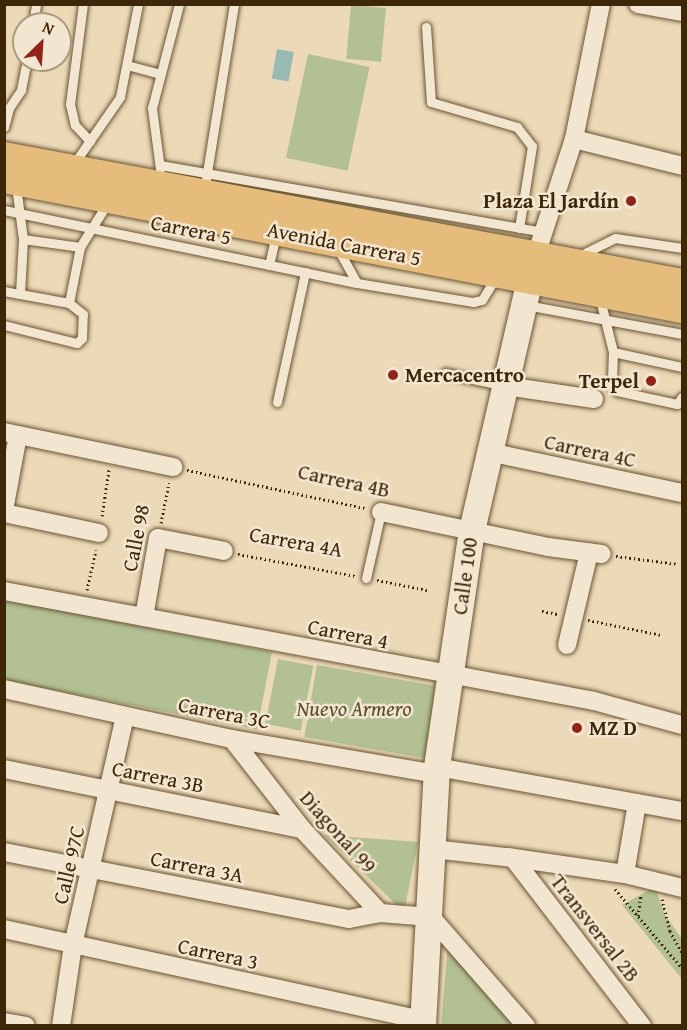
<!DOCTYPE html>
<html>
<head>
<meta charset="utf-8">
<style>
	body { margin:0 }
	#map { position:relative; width:687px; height:1030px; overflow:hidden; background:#ecd9b7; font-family:"Gentium Book Plus",serif }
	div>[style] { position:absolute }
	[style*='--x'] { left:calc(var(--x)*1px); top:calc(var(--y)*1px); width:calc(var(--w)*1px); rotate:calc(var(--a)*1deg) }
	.green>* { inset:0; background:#b2c093; transform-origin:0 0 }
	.water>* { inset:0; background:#99bab2; transform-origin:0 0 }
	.path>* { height:3px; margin-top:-1.5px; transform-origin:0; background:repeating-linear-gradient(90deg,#3d2708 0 1.5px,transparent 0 4.5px) }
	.roads { filter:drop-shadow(0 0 2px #695434) drop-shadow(0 0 2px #695434) }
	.lane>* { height:9px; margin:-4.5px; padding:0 4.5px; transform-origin:4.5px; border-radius:4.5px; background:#f3e6d0 }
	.street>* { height:18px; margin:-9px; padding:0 9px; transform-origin:9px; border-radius:9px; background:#f3e6d0 }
	.secondary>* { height:26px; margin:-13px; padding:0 13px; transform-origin:13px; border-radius:13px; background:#f3e6d0 }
	.primary>* { height:28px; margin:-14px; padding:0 14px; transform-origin:14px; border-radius:14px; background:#e6bc7c }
	.dots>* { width:16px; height:16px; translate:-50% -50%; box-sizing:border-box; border:3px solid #f3e6d0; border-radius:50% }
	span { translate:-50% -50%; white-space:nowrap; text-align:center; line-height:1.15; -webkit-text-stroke:5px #f3e6d0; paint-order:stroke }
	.poi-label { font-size:21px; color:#3d2708; font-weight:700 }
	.right { translate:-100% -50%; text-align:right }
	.left { translate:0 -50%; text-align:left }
	.street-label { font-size:21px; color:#3d2708 }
	.park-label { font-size:21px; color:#5a4d2b; font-style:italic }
	.frame { position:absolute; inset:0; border:6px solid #3d2708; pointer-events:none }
	.north { position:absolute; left:12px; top:12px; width:60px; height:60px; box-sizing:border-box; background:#f3e6d0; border:2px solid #aa9a80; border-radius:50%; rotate:25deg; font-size:16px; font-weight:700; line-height:24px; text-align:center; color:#3d2708 }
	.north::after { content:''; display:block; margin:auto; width:21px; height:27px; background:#8f2418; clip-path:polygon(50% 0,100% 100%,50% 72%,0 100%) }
</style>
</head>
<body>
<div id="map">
	<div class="green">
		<i style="left:351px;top:5px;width:35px;height:54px;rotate:5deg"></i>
		<i style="left:308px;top:54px;width:63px;height:106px;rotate:12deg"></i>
		<i style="left:5px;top:600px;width:272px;height:79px;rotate:11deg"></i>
		<i style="left:278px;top:659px;width:36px;height:66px;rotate:11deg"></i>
		<i style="left:317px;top:665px;width:124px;height:73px;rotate:10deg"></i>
		<i style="clip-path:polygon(324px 835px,418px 842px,404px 912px)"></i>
		<i style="clip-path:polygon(655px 887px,665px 915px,682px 939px,682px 979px,622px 905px)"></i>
		<i style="clip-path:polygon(448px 944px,515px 1025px,441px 1025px)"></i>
	</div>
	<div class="water">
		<i style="left:277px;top:49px;width:17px;height:30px;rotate:10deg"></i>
	</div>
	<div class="path">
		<i style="--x:187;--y:470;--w:182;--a:12.1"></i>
		<i style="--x:102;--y:516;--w:47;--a:-81.3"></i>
		<i style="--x:161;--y:523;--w:41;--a:-78.7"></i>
		<i style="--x:238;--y:554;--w:119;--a:10.6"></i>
		<i style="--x:616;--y:556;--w:62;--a:7.5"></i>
		<i style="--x:377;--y:580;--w:51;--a:11.3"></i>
		<i style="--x:87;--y:590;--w:41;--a:-77.3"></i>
		<i style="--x:542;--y:611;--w:16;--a:11"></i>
		<i style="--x:588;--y:620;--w:76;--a:11.5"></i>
		<i style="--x:615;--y:889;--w:104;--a:49.7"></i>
		<i style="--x:662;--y:899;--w:33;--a:76"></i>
		<i style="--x:670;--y:931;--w:25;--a:61"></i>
		<i style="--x:638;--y:916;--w:22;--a:-82"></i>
	</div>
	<div class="roads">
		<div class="lane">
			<i style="--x:83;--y:4;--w:101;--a:97.4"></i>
			<i style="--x:70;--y:104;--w:22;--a:77"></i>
			<i style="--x:75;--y:125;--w:22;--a:47"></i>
			<i style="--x:33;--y:24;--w:20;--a:-81"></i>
			<i style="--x:426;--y:27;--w:75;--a:86.2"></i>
			<i style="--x:431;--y:102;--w:90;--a:16.2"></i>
			<i style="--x:517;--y:127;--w:24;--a:52"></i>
			<i style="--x:532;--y:146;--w:83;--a:99"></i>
			<i style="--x:127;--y:65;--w:35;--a:15"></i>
			<i style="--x:4;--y:127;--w:20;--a:-75"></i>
			<i style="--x:9;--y:108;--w:22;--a:-56"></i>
			<i style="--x:21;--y:90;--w:31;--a:-79"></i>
			<i style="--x:73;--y:165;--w:83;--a:-55.3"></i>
			<i style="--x:120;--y:97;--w:95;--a:-79"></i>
			<i style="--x:160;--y:165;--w:390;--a:9.9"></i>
			<i style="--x:160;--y:169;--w:62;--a:-97.5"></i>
			<i style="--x:152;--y:108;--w:107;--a:-75.4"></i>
			<i style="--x:206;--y:179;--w:177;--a:-80.9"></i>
			<i style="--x:16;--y:186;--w:53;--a:82.5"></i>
			<i style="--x:23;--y:239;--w:55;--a:93.1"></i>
			<i style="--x:20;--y:294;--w:50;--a:10.4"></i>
			<i style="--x:69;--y:303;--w:57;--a:-78.9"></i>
			<i style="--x:80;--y:247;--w:53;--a:-58.1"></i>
			<i style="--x:4;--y:210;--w:360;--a:11.7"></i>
			<i style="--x:357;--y:283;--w:118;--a:9.3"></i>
			<i style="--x:473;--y:302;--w:9;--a:-13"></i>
			<i style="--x:482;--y:300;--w:27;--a:-59"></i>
			<i style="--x:23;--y:239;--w:58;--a:8"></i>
			<i style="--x:338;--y:249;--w:39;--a:61"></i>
			<i style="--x:577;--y:257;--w:42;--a:-26.6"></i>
			<i style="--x:615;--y:238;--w:68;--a:8.5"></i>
			<i style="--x:269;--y:265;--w:31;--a:-77"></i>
			<i style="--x:4;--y:291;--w:16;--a:11"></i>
			<i style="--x:600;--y:299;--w:55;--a:76.2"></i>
			<i style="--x:613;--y:352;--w:33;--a:92"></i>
			<i style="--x:612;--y:385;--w:8;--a:50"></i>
			<i style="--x:617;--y:391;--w:52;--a:12.2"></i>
			<i style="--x:668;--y:402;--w:9;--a:13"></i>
			<i style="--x:677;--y:404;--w:9;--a:-54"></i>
			<i style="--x:526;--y:305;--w:159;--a:10.5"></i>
			<i style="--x:4;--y:325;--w:75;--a:13.9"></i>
			<i style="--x:77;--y:343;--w:7;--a:-45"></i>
			<i style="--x:82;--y:338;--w:24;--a:-88"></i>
			<i style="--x:83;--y:314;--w:18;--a:-142"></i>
			<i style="--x:613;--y:352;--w:71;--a:12.3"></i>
			<i style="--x:445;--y:373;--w:61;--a:12.2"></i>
			<i style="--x:277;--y:402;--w:133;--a:-77.8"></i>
			<i style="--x:366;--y:578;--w:68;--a:-77.2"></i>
		</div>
		<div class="street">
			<i style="--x:638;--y:4;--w:45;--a:10.3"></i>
			<i style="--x:574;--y:139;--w:111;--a:14"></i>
			<i style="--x:536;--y:255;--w:122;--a:-71.9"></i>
			<i style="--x:574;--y:139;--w:138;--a:-78.7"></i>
			<i style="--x:506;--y:386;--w:89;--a:8.4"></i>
			<i style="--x:4;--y:432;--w:173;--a:11.7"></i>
			<i style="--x:489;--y:452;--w:197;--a:12"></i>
			<i style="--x:4;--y:510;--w:76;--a:-79.4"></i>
			<i style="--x:381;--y:512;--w:171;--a:11.8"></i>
			<i style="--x:548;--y:547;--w:54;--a:7.4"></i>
			<i style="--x:4;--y:513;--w:97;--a:11.9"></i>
			<i style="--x:4;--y:591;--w:600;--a:10.56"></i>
			<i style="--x:594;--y:701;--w:91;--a:15.3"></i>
			<i style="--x:144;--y:617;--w:80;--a:-80"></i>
			<i style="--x:158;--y:538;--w:67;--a:11.1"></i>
			<i style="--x:567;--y:645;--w:95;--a:-76.6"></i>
			<i style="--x:4;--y:689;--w:233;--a:12.4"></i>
			<i style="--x:232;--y:739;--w:208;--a:9.7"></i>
			<i style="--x:232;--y:739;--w:114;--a:52.1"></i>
			<i style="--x:302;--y:829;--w:115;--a:47.1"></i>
			<i style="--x:380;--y:913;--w:51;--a:4.5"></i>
			<i style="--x:431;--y:917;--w:145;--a:48.9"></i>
			<i style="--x:437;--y:767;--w:249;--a:10.2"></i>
			<i style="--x:4;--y:769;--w:304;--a:11.4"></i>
			<i style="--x:433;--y:849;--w:81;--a:6.4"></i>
			<i style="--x:513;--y:858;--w:212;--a:52.5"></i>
			<i style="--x:4;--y:852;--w:351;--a:11"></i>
			<i style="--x:349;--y:919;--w:32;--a:-11"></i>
			<i style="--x:507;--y:857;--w:119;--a:8.2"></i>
			<i style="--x:625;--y:874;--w:59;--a:13.8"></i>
			<i style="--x:625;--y:874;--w:72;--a:-80.4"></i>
			<i style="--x:4;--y:929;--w:429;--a:12.3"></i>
			<i style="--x:4;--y:1022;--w:22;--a:10"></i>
			<i style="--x:61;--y:1026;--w:82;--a:-81.6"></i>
			<i style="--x:73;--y:945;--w:235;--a:-77.2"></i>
		</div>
		<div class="secondary">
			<i style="--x:423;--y:1026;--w:259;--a:-86.9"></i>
			<i style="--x:437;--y:767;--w:239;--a:-81.6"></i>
			<i style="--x:472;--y:531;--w:276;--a:-77"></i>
		</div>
		<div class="primary">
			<i style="--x:4;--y:156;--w:690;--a:10.61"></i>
			<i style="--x:4;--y:179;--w:690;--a:10.85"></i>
		</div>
	</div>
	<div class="dots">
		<i style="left:631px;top:201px;background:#8f2418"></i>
		<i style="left:393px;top:375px;background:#8f2418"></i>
		<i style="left:651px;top:381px;background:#8f2418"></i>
		<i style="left:577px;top:728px;background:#8f2418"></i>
	</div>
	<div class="poi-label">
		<span class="right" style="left:619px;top:201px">Plaza El Jardín</span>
		<span class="left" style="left:405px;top:375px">Mercacentro</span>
		<span class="right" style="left:639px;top:381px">Terpel</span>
		<span class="left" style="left:589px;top:728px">MZ D</span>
	</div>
	<div class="street-label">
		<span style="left:191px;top:230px;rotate:11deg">Carrera 5</span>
		<span style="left:344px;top:244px;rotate:11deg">Avenida Carrera 5</span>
		<span style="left:590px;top:451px;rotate:12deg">Carrera 4C</span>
		<span style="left:344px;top:481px;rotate:12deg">Carrera 4B</span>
		<span style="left:136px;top:538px;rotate:-79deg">Calle 98</span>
		<span style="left:296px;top:542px;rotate:10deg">Carrera 4A</span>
		<span style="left:465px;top:576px;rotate:-82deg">Calle 100</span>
		<span style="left:348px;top:634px;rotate:11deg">Carrera 4</span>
		<span style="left:224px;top:713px;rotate:11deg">Carrera 3C</span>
		<span style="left:158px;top:777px;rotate:11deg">Carrera 3B</span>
		<span style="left:338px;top:832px;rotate:48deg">Diagonal 99</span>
		<span style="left:69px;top:865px;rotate:-77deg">Calle 97C</span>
		<span style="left:197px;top:867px;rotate:11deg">Carrera 3A</span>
		<span style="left:595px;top:928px;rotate:52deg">Transversal 2B</span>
		<span style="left:218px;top:954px;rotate:12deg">Carrera 3</span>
	</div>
	<div class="park-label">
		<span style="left:354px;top:709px">Nuevo Armero</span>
	</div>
	<div class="frame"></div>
	<div class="north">N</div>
</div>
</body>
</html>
